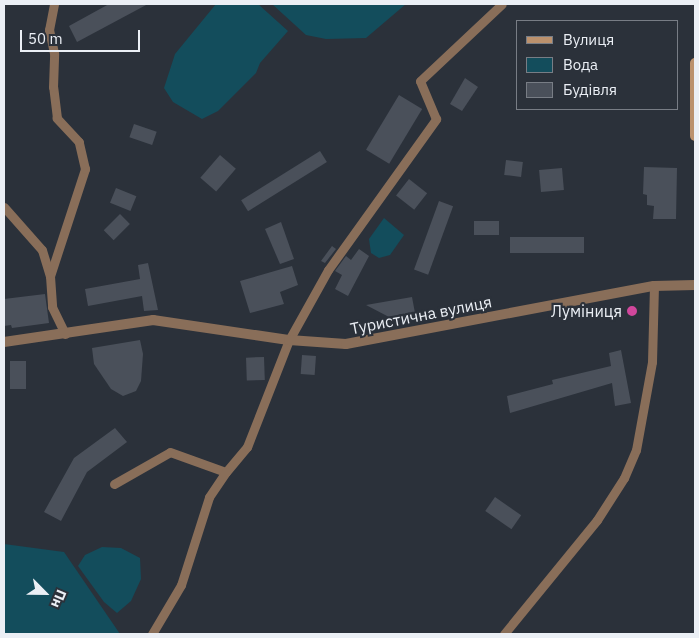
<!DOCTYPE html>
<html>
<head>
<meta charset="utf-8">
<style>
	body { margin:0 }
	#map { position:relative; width:699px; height:638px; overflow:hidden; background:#2b313a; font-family:"IBM Plex Sans",sans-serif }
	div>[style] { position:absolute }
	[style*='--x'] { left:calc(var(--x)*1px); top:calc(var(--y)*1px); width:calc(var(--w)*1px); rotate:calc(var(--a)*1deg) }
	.water>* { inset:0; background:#134d5c }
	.building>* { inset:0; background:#4a505a; transform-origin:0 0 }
	.lane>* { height:9px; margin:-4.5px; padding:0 4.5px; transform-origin:4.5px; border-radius:4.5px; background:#896e59 }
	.street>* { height:10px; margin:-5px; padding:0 5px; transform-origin:5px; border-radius:5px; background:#896e59 }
	.secondary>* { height:10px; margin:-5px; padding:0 5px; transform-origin:5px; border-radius:5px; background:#bb916d }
	.dots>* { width:14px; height:14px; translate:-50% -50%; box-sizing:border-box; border:2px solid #2b313a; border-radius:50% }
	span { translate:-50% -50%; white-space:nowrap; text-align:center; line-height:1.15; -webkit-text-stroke:4.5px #2b313a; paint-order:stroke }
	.poi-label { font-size:16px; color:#ebeff5 }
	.right { translate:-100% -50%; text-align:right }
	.street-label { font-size:16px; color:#ebeff5 }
	.frame { position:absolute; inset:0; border:5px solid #ebeff5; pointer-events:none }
	.legend { position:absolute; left:516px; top:20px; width:162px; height:90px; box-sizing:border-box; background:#2b313a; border:1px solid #787d85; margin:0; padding:6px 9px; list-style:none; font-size:15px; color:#ebeff5 }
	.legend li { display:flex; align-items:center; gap:10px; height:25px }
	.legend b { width:25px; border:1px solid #787d85 }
	.north { position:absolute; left:20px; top:568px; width:50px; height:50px; -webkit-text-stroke:4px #2b313a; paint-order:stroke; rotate:113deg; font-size:14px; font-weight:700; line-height:20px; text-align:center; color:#ebeff5 }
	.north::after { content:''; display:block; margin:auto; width:18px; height:22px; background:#ebeff5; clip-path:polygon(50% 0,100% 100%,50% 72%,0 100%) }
	.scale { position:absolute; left:20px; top:30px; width:120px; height:22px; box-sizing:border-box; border:2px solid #ebeff5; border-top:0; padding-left:6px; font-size:15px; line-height:18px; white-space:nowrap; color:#ebeff5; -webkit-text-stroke:4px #2b313a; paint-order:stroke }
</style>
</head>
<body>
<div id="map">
	<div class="water">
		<i style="clip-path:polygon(216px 4px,258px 4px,288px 31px,260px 63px,256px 73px,218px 111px,202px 119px,173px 102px,164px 88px,175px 54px)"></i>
		<i style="clip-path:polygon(272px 4px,406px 4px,366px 38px,326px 39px,306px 35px)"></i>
		<i style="clip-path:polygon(384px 218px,404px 235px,390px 255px,379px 258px,371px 253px,369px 239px)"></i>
		<i style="clip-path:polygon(4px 544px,64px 552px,120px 634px,4px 634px)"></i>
		<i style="clip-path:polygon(102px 547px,121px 548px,140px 558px,141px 579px,131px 601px,117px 613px,104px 602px,78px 566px,85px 555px)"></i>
	</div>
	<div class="building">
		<i style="clip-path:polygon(109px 4px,148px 4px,77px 42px,69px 26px)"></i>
		<i style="clip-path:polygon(465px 78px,478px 87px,462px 111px,450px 104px)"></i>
		<i style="left:399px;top:95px;width:27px;height:64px;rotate:31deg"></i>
		<i style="left:134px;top:124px;width:24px;height:14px;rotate:19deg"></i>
		<i style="left:320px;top:151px;width:13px;height:93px;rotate:58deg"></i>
		<i style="left:220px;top:155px;width:21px;height:30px;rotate:41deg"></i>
		<i style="left:506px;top:160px;width:17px;height:15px;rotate:7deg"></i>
		<i style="clip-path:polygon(644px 167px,677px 168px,676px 219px,653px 219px,654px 206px,647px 205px,647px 195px,643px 194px)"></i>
		<i style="left:562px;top:168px;width:22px;height:23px;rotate:85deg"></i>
		<i style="left:409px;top:179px;width:23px;height:21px;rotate:38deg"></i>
		<i style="left:116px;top:188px;width:22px;height:16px;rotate:22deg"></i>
		<i style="left:439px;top:201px;width:15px;height:73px;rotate:20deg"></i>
		<i style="left:120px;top:214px;width:14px;height:23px;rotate:45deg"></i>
		<i style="left:499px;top:221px;width:14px;height:25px;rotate:90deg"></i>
		<i style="clip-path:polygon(281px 222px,294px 259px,280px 264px,265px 229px)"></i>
		<i style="left:584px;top:237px;width:16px;height:74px;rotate:90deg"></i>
		<i style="clip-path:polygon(332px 246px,336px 249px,325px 263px,321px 261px)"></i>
		<i style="clip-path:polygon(359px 249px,369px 256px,348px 296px,335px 289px,342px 275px,335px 271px,346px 256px,351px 260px)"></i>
		<i style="clip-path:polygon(148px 263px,158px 310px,144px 311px,142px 296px,88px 306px,85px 289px,140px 279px,138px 265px)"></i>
		<i style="clip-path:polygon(292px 266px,298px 285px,280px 292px,284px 304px,250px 313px,240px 281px)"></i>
		<i style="clip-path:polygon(45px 294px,49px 323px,12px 328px,11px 325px,4px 326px,4px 299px)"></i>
		<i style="clip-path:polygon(412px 297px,415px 313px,396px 316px,389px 317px,366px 305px)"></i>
		<i style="clip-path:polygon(140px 340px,143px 354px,141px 381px,136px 391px,123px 396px,111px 389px,94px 364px,92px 348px)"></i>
		<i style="clip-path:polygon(621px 350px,631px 403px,615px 406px,612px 383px,510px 413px,507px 396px,553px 384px,552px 380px,611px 366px,609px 353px)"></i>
		<i style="left:302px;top:355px;width:14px;height:19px;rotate:4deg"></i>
		<i style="left:264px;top:357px;width:23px;height:18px;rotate:88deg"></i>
		<i style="left:10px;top:361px;width:16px;height:28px"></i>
		<i style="clip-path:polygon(115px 428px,127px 442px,87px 472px,61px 521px,44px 512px,74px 458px)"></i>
		<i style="left:495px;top:497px;width:32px;height:17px;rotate:35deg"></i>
	</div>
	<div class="lane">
		<i style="--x:4;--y:207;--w:57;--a:48.5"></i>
		<i style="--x:42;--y:250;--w:27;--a:73"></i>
		<i style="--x:50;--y:276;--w:31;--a:86"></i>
		<i style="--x:52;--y:307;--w:30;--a:64"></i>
		<i style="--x:50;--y:276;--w:113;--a:-71.9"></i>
		<i style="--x:85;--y:169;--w:28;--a:-103"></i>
		<i style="--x:79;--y:142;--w:33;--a:-133"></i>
		<i style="--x:57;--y:118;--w:31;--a:-97"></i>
		<i style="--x:53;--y:87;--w:34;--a:-88"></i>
		<i style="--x:54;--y:53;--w:24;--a:-102"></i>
		<i style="--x:49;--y:30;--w:26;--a:-79"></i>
		<i style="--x:114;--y:484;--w:64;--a:-29.7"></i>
		<i style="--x:170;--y:452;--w:59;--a:19.7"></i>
		<i style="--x:226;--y:472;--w:33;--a:-50"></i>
		<i style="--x:247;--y:447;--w:115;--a:-68.6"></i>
		<i style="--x:289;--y:340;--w:80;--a:-60.9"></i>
		<i style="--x:328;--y:270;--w:186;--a:-54.4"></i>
		<i style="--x:436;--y:119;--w:41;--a:-112.8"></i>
		<i style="--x:420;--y:81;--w:112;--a:-43.2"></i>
		<i style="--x:152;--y:634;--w:57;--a:-59.4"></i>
		<i style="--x:181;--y:585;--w:92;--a:-72.3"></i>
		<i style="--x:209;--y:497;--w:30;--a:-56"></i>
		<i style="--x:504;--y:634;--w:147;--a:-50.8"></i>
		<i style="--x:597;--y:520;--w:50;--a:-57.3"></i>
		<i style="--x:624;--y:478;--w:30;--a:-67"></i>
		<i style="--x:636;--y:450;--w:89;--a:-79.7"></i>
		<i style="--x:652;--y:362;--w:76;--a:-88.5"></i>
	</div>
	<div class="street">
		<i style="--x:4;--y:342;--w:151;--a:-8.4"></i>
		<i style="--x:153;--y:320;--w:137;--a:8.4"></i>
		<i style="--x:289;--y:340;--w:57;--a:4"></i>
		<i style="--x:346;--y:344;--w:313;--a:-10.7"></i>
		<i style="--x:654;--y:286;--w:41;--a:-1.4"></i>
	</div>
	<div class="secondary">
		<i style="--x:695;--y:63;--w:73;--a:90"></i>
	</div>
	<div class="dots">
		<i style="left:632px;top:311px;background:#d1479c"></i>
	</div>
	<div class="poi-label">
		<span class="right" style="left:622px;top:311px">Луміниця</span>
	</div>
	<div class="street-label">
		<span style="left:421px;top:315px;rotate:-11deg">Туристична вулиця</span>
	</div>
	<div class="frame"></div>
	<ul class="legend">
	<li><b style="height:6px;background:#bb916d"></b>Вулиця</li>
	<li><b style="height:14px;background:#134d5c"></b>Вода</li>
	<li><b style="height:14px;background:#4a505a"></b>Будівля</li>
	</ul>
	<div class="north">Пн</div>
	<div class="scale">50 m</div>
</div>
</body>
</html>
